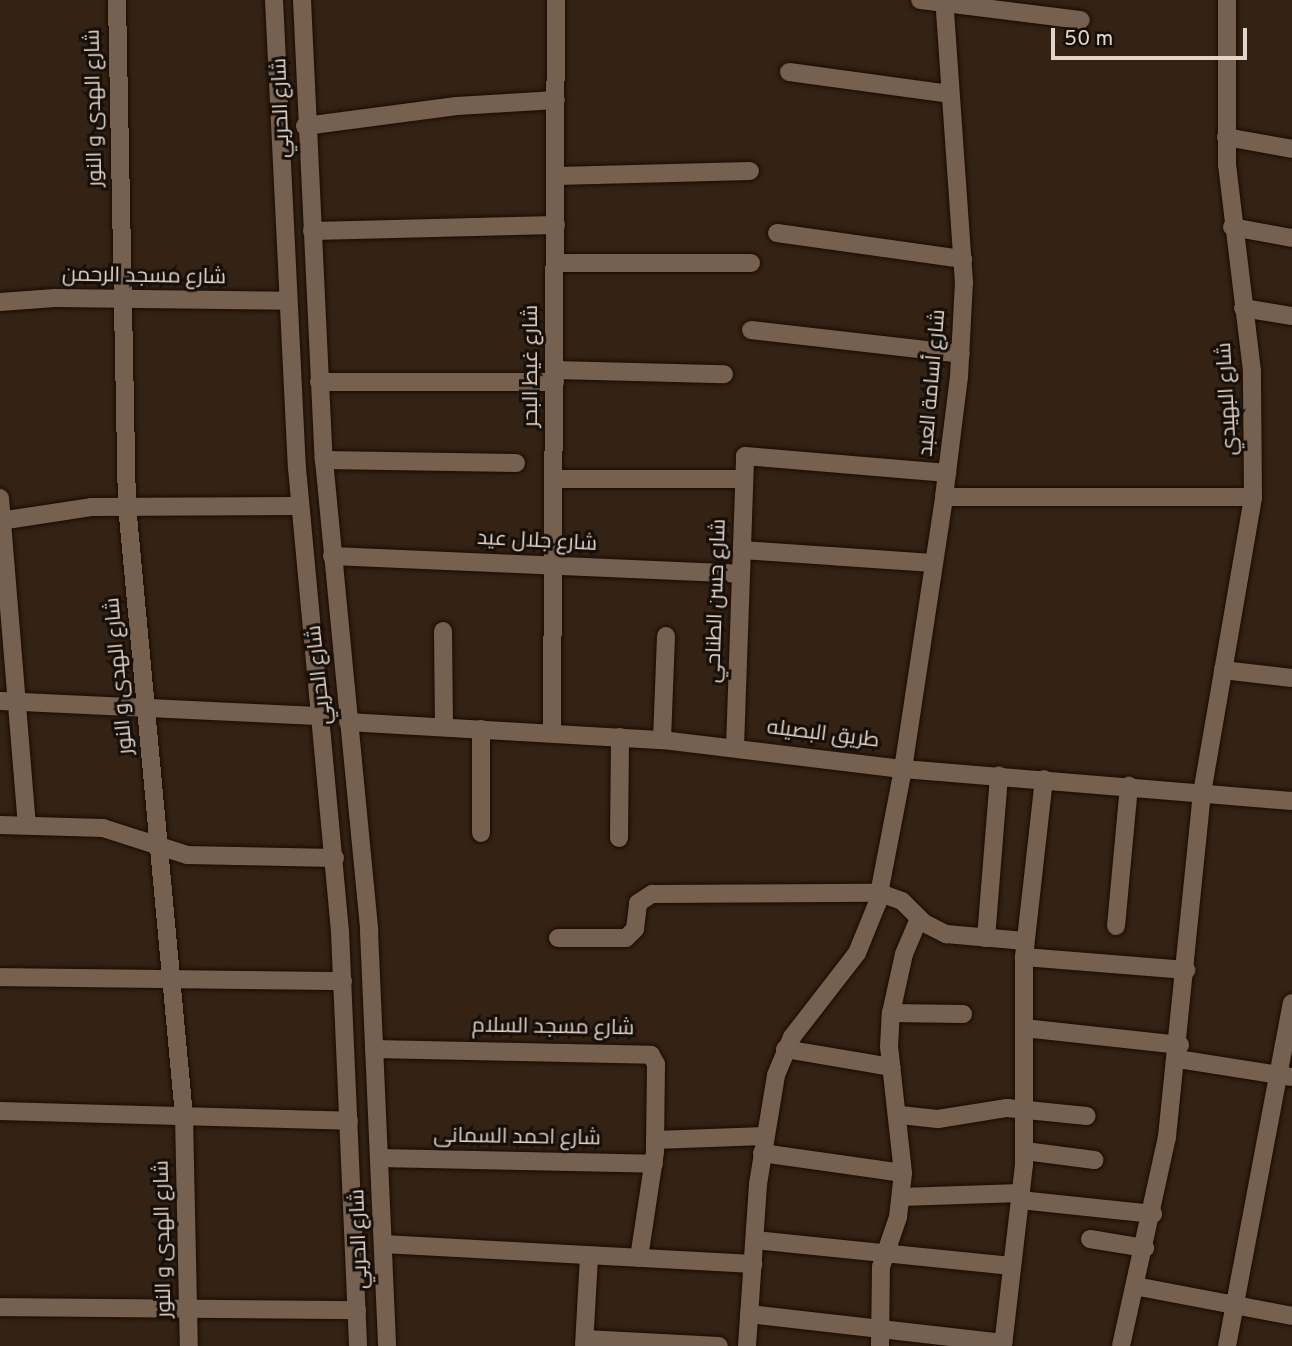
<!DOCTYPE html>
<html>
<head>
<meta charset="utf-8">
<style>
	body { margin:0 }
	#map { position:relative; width:1292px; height:1346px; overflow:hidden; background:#342314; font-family:Overpass,Cairo,sans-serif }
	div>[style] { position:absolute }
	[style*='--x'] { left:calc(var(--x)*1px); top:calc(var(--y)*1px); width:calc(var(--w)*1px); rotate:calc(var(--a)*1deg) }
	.roads { filter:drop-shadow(0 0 2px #1b0b01) drop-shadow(0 0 2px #1b0b01) }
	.street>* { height:18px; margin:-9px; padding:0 9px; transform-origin:9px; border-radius:9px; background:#766151 }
	.secondary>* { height:18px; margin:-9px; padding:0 9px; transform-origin:9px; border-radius:9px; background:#766151 }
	span { translate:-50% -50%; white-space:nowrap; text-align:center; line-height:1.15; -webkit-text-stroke:6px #160e08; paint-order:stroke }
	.street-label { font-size:21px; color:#e0d4cb }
	.scale { position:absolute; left:1051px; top:28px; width:196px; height:32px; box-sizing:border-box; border:4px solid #e0d4cb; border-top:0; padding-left:9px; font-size:21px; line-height:24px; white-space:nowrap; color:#e0d4cb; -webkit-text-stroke:5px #160e08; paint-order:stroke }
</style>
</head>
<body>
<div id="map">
	<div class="roads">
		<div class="street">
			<i style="--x:117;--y:0;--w:505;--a:88.87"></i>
			<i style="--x:127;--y:505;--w:614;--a:84.67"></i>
			<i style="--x:184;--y:1116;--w:230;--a:88.8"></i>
			<i style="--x:920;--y:0;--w:162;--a:7.1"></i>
			<i style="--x:789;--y:72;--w:162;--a:7.8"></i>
			<i style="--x:305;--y:126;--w:153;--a:-7.5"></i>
			<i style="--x:457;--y:106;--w:99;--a:-3.5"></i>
			<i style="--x:1226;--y:137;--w:67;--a:10.3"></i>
			<i style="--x:556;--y:176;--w:194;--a:-1.5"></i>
			<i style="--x:1232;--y:227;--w:61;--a:10.4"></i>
			<i style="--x:312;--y:231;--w:244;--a:-1.4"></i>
			<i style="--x:777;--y:233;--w:188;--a:8"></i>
			<i style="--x:556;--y:263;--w:195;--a:0"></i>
			<i style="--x:0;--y:302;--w:55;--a:-4.2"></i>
			<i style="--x:55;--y:298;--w:233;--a:0.7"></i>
			<i style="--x:1243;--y:308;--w:50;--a:9.3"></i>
			<i style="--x:751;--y:330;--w:211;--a:6.5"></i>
			<i style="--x:555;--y:370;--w:169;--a:1.4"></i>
			<i style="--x:319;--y:382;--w:236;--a:0"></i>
			<i style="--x:324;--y:460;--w:192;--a:0.9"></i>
			<i style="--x:555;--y:479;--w:189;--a:0"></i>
			<i style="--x:944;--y:497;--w:309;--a:0"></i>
			<i style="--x:0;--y:498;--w:327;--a:85.3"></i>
			<i style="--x:0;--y:521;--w:92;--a:-8.7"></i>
			<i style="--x:91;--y:507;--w:209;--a:-0.3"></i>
			<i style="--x:742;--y:550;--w:191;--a:3.9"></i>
			<i style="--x:332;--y:556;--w:409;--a:2.5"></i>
			<i style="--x:443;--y:631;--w:96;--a:89.4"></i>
			<i style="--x:1223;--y:670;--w:69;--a:6.6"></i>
			<i style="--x:0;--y:701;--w:319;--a:2.7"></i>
			<i style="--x:348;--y:722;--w:315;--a:3.3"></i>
			<i style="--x:662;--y:740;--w:243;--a:6.9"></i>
			<i style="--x:903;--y:769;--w:390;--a:4.7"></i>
			<i style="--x:552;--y:733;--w:733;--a:-89.69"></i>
			<i style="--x:662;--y:740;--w:104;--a:-87.8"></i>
			<i style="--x:735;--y:747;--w:291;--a:-88"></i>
			<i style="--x:745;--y:456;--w:203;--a:4.8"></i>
			<i style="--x:0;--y:825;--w:103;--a:1.7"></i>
			<i style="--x:103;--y:828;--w:88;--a:17.8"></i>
			<i style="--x:187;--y:855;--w:148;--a:1.2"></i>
			<i style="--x:481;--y:833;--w:104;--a:-90"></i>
			<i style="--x:619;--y:838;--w:101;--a:-89.4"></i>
			<i style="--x:1116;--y:926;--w:141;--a:-84.7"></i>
			<i style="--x:558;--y:938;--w:68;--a:0"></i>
			<i style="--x:626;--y:938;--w:13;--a:-45"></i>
			<i style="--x:635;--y:929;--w:26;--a:-83"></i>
			<i style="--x:638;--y:903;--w:17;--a:-33"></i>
			<i style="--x:652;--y:894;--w:228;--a:-0.3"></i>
			<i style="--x:880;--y:893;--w:23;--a:20"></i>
			<i style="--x:902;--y:901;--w:31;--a:45"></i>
			<i style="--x:924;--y:923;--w:25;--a:27"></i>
			<i style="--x:946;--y:934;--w:79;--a:5.1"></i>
			<i style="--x:986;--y:938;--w:163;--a:-85.4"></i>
			<i style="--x:1024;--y:957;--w:163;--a:4.6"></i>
			<i style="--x:0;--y:977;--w:343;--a:0.7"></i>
			<i style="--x:891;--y:1013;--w:72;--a:0.8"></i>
			<i style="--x:1024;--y:1028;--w:157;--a:6.2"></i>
			<i style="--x:374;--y:1049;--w:277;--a:1.2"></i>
			<i style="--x:651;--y:1055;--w:10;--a:61"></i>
			<i style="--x:656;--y:1064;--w:88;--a:90.7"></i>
			<i style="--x:655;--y:1152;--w:107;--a:98.6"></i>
			<i style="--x:785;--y:1049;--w:108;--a:9.6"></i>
			<i style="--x:1178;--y:1059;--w:115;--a:9"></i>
			<i style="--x:0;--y:1111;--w:349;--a:1.6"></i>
			<i style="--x:900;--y:1115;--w:38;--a:6"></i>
			<i style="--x:938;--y:1119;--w:70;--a:-9.1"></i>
			<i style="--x:1007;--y:1108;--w:80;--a:5.7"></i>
			<i style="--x:655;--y:1140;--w:110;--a:-2.1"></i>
			<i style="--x:1025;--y:1151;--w:70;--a:7.4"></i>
			<i style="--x:762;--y:1153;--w:142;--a:8.1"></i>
			<i style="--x:379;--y:1158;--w:275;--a:1.2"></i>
			<i style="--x:901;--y:1197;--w:120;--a:-1.9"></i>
			<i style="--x:1020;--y:1200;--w:134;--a:6"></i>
			<i style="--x:1090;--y:1239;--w:56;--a:9.3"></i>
			<i style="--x:755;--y:1240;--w:258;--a:5.8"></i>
			<i style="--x:383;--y:1244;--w:371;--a:3.1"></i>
			<i style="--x:1135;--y:1286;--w:160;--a:10.8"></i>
			<i style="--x:0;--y:1307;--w:357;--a:0.5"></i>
			<i style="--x:749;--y:1314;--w:256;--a:6.5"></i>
			<i style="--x:585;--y:1339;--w:134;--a:3"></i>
			<i style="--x:584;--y:1346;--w:90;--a:-86.8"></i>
			<i style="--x:747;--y:1346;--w:162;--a:-86.1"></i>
			<i style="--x:758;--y:1184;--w:110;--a:-80.6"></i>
			<i style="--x:776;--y:1075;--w:41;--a:-67.2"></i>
			<i style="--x:792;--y:1037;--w:106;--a:-52.3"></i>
			<i style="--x:857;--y:953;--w:53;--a:-67.8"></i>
			<i style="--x:877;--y:904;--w:137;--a:-79.1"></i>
			<i style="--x:903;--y:769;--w:275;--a:-81.4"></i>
			<i style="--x:944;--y:497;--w:121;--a:-82.9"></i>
			<i style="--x:959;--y:377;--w:94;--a:-87"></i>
			<i style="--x:964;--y:283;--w:284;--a:-94"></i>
			<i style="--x:880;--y:1346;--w:79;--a:-89.3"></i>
			<i style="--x:881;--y:1267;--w:53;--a:-71.2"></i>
			<i style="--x:898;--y:1217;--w:44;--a:-83.5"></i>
			<i style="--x:903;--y:1173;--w:127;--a:-96.3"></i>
			<i style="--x:889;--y:1047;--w:34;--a:-87"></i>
			<i style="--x:891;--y:1013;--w:60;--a:-77.6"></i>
			<i style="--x:904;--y:954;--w:38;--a:-67"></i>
			<i style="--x:1003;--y:1346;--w:182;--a:-83.4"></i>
			<i style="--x:1024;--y:1165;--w:208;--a:-90"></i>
			<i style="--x:1024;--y:957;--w:179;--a:-83.6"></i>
			<i style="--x:1121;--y:1346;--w:214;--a:-77.6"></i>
			<i style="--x:1167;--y:1137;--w:346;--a:-84.2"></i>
			<i style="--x:1202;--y:793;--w:300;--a:-80.2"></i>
			<i style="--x:1253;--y:497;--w:126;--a:-90.5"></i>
			<i style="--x:1252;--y:371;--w:208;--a:-96.9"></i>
			<i style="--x:1227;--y:165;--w:165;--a:-90"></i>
			<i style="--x:1227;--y:1346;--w:349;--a:-79.3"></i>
		</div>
		<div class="secondary">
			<i style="--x:274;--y:0;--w:469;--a:87.2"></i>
			<i style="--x:297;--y:468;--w:466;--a:84.7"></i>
			<i style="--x:340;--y:932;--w:414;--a:87.5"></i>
			<i style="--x:302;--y:0;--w:461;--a:87.3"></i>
			<i style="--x:324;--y:460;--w:473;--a:84.5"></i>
			<i style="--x:369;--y:931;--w:415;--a:87.5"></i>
		</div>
	</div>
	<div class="street-label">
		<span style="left:95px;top:108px;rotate:-91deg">شارع الهدى و النور</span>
		<span style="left:282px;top:108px;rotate:-92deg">شارع الحربي</span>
		<span style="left:144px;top:277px;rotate:1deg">شارع مسجد الرحمن</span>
		<span style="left:532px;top:366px;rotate:-90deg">شارع غيط البحر</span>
		<span style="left:933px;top:383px;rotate:-85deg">شارع أسامة العبد</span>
		<span style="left:1228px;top:399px;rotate:-93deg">شارع البهيدي</span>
		<span style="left:537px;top:542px;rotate:3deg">شارع جلال عيد</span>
		<span style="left:717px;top:601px;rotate:-88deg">شارع حسن الطناحي</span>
		<span style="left:320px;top:675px;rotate:-96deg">شارع الحربي</span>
		<span style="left:120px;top:676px;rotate:-95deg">شارع الهدى و النور</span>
		<span style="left:823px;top:735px;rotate:7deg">طريق البصيله</span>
		<span style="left:553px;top:1028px;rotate:1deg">شارع مسجد السلام</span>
		<span style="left:517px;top:1138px;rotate:1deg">شارع احمد السمانى</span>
		<span style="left:164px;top:1239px;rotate:-91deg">شارع الهدى و النور</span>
		<span style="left:360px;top:1239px;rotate:-92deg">شارع الحربي</span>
	</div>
	<div class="scale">50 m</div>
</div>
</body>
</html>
